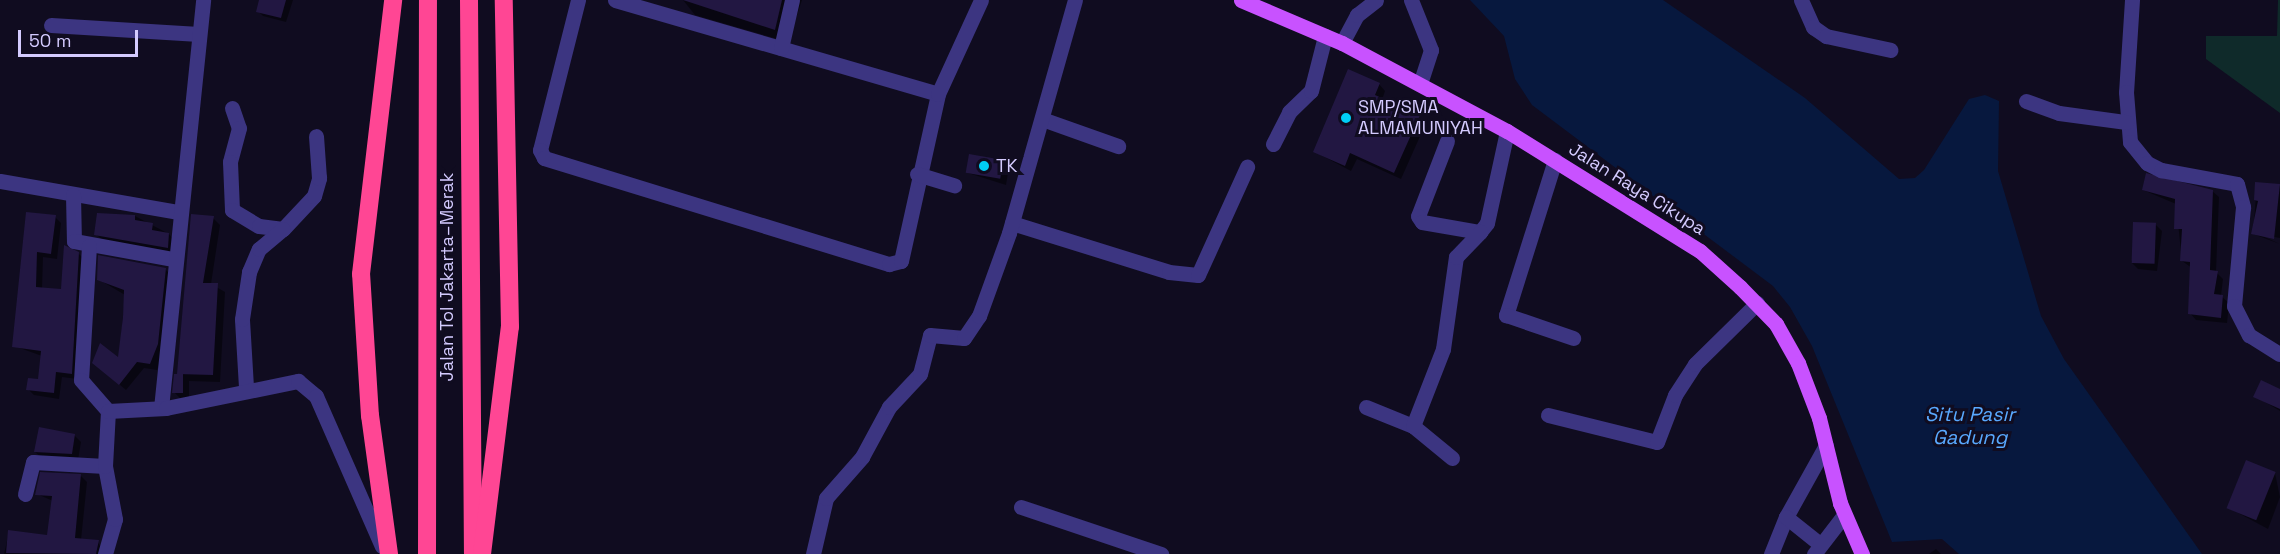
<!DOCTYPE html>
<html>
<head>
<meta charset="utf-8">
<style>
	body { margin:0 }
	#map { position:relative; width:2280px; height:554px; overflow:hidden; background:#100c20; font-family:"Space Grotesk",sans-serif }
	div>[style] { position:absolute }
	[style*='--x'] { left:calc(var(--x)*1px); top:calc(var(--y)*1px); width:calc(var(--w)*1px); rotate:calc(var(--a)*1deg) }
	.green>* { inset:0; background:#0f2a2a }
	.water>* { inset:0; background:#07183e }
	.shadow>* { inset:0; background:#0007 }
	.building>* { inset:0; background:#221742; transform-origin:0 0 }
	.minor>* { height:15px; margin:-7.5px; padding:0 7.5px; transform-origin:7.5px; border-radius:7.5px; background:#3c3581 }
	.major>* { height:15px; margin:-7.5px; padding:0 7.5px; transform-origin:7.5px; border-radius:7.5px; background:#c852ff }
	.highway>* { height:18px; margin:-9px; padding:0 9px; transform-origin:9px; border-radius:9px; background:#ff4694 }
	.dots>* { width:16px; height:16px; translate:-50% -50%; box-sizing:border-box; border:3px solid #100c20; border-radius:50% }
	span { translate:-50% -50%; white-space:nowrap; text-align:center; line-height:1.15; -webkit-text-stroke:6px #100c20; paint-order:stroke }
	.poi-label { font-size:18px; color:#d4cbff }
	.left { translate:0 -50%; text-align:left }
	.street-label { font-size:18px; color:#d4cbff }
	.water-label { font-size:20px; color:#59a9ff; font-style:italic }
	.scale { position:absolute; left:18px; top:30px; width:120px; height:27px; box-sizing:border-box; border:3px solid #d4cbff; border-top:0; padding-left:8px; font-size:18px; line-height:21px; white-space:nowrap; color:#d4cbff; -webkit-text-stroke:4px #100c20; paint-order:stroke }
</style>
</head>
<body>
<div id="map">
	<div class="green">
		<i style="clip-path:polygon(2278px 0,2280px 0,2280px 113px,2206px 59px,2206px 36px,2277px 36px)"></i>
	</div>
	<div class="water">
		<i style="clip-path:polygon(1470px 0,1663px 0,1805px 98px,1899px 179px,1915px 178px,1924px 170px,1969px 99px,1985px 95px,1999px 101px,1998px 171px,2041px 316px,2064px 359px,2202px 554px,1959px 554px,1942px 539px,1892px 542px,1812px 346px,1790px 307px,1773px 286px,1532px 105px,1515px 79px,1504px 36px)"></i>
	</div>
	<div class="shadow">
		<i style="clip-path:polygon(261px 0,293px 0,286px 22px,263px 16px,258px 11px)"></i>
		<i style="clip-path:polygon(683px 0,802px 0,788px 42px,695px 15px)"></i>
		<i style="clip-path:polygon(1379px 84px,1385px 91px,1382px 100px,1426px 123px,1401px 179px,1357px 159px,1351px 171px,1315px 152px)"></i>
		<i style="clip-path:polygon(1002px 161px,1009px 167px,1006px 185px,968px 173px)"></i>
		<i style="clip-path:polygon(2257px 183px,2280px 186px,2280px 238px,2258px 234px,2280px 244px,2253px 234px)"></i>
		<i style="clip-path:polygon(2143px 190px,2212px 191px,2219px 197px,2216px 272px,2223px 279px,2221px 296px,2229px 303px,2227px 323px,2196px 320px,2190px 313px,2192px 268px,2182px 261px,2176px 204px)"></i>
		<i style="clip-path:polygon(28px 213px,55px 217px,61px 223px,57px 259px,43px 257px,42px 289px,63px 290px,78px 253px,85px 260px,77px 379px,62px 377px,59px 399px,34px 395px,28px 389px,39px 380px,42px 356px,14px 346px)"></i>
		<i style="clip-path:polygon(135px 216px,169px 234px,174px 240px,173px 253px,102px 240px,96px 234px)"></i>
		<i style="clip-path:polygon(213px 218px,220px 225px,211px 284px,225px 292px,220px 382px,189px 381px,189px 398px,180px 398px,174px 392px)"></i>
		<i style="clip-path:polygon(2155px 224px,2162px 231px,2157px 271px,2138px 269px,2131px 262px)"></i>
		<i style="clip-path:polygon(165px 269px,171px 275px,164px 351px,157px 370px,144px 368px,126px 390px,94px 363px,119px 360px,125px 295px,98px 279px)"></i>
		<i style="clip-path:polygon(2280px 390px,2280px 411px,2255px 396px)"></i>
		<i style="clip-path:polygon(40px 429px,75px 436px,81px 442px,78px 460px,42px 458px,35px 452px)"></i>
		<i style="clip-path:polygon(2275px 473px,2280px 497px,2268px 529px,2229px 508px)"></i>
		<i style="clip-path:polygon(81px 476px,87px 482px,81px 540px,98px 542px,104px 554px,4px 554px,9px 532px,48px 537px,53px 501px,37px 494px)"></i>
		<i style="clip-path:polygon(1936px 549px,1941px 554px,1929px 554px)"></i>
	</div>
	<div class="building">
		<i style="clip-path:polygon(259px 0,286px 0,281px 18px,256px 12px)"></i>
		<i style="clip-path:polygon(683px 0,782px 0,775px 30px)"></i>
		<i style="clip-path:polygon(1348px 69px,1380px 83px,1375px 95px,1420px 115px,1394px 173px,1350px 153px,1345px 166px,1313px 152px)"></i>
		<i style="left:969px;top:154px;width:35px;height:19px;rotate:10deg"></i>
		<i style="clip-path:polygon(2146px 173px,2213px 190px,2210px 270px,2218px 271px,2214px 294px,2223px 295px,2221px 318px,2188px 314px,2190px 262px,2180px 261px,2182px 229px,2174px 229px,2175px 199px,2142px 190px)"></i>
		<i style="clip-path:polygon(2255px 182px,2280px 184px,2274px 239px,2251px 234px,2258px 201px,2254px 200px)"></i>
		<i style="clip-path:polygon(26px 212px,56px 215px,51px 254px,37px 252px,36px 287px,61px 289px,64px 245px,79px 252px,72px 374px,56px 372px,54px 393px,26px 390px,28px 378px,38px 379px,41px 351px,12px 347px)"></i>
		<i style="clip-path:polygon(97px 213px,135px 215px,135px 220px,153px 223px,152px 230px,169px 233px,168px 248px,94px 235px)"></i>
		<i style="clip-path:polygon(191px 214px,214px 216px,203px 283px,218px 283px,213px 375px,177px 374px)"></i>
		<i style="left:2133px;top:222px;width:23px;height:41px;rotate:2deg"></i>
		<i style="clip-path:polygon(98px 255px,166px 268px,158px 344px,150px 364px,137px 362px,119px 385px,92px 363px,100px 343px,118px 357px,123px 317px,124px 290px,97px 280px)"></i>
		<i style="clip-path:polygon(174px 374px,183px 374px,183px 393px,172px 393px)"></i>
		<i style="clip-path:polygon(2261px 380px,2280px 389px,2280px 409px,2253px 397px)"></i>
		<i style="clip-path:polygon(39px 427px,75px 434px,72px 454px,34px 452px)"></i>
		<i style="left:2246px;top:460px;width:32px;height:52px;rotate:22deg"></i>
		<i style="clip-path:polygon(40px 472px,81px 474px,75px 538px,99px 540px,96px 554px,6px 553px,8px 530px,47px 535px,52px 496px,35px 495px)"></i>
	</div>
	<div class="minor">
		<i style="--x:578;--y:0;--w:155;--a:104.2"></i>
		<i style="--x:540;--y:150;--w:9;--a:63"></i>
		<i style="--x:544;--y:158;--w:361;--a:17.1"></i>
		<i style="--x:889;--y:264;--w:12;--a:-14"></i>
		<i style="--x:901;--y:261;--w:171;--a:-77.5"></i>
		<i style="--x:615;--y:0;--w:336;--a:16.2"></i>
		<i style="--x:938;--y:94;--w:103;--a:-65.4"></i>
		<i style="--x:1411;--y:0;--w:54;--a:68.2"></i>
		<i style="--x:1431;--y:50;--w:35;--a:108"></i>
		<i style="--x:1801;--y:0;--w:30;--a:66"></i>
		<i style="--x:1813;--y:27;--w:16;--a:35"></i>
		<i style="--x:1826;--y:36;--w:66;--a:12.2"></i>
		<i style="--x:2132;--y:0;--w:92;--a:93.7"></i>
		<i style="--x:2126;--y:92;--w:50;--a:85.4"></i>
		<i style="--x:2130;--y:142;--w:27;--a:51"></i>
		<i style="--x:2147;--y:163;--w:16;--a:27"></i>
		<i style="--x:2161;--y:170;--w:77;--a:10.4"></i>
		<i style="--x:2237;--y:184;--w:24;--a:75"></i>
		<i style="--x:2243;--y:207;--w:99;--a:95.2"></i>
		<i style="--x:2234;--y:306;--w:33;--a:63"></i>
		<i style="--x:2249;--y:335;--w:36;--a:32"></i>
		<i style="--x:51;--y:25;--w:148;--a:3.5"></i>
		<i style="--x:1342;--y:43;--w:32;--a:-62"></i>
		<i style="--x:1357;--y:15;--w:24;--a:-38"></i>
		<i style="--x:781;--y:48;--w:49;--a:-77.1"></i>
		<i style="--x:2026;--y:101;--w:35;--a:20"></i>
		<i style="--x:2059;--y:113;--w:68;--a:7.7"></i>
		<i style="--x:232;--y:108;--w:21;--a:71"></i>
		<i style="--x:239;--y:128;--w:35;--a:105"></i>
		<i style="--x:230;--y:162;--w:48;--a:87.6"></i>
		<i style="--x:232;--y:210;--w:31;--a:31"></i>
		<i style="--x:259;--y:226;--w:24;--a:7"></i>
		<i style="--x:283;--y:229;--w:45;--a:-46.8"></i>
		<i style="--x:314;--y:196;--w:19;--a:-74"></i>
		<i style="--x:319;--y:178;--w:42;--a:-94.1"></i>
		<i style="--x:1042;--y:119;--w:81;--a:19.6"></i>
		<i style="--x:1447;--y:141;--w:80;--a:111.1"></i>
		<i style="--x:1418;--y:216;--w:7;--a:56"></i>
		<i style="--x:1422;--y:222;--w:59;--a:9.8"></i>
		<i style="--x:1480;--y:232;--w:11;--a:-52"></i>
		<i style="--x:1487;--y:223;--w:94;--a:-77.7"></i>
		<i style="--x:1273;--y:144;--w:36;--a:-63"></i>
		<i style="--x:1289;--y:112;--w:30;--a:-44"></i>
		<i style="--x:1311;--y:91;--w:57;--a:-75.7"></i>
		<i style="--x:1555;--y:160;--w:163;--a:107.5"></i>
		<i style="--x:1506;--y:315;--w:71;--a:18.9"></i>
		<i style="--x:917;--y:174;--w:39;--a:17"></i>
		<i style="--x:0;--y:181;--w:180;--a:9.9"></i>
		<i style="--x:73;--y:195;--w:46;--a:88.8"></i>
		<i style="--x:74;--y:241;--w:101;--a:10.3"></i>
		<i style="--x:1012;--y:223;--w:164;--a:17.3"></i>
		<i style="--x:1169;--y:272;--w:29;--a:6"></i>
		<i style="--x:1198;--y:275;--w:119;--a:-65.6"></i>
		<i style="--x:89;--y:246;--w:134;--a:93.4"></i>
		<i style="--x:81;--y:380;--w:41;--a:48.9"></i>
		<i style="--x:246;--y:387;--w:68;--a:-93.4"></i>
		<i style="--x:242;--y:319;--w:48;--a:-81.5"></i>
		<i style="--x:249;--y:272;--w:25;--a:-67"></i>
		<i style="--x:259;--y:249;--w:31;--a:-40"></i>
		<i style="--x:1366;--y:407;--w:51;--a:22"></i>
		<i style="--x:161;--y:408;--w:410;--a:-84.1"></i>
		<i style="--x:1548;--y:415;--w:112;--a:13.9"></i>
		<i style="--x:1657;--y:442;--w:50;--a:-69"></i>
		<i style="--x:1675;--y:395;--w:37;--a:-57"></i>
		<i style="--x:1695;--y:364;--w:87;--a:-44.5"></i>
		<i style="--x:1452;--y:458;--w:50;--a:-140.6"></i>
		<i style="--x:1413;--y:426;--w:83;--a:-68.7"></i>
		<i style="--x:1443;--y:349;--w:93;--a:-82"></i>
		<i style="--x:1456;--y:257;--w:35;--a:-46"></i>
		<i style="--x:25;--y:494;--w:33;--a:-76"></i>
		<i style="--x:33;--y:462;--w:72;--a:3.2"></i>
		<i style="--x:1021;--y:507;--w:148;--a:18.6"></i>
		<i style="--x:1786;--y:517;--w:82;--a:-60.9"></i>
		<i style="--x:105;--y:554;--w:36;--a:-74"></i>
		<i style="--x:115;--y:519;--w:54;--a:-100.7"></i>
		<i style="--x:105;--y:466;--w:55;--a:-86.9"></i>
		<i style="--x:108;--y:411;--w:58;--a:-3"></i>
		<i style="--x:166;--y:408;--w:135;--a:-11.6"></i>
		<i style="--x:298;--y:381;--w:23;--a:40"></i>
		<i style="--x:316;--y:396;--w:164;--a:66.3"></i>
		<i style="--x:813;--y:554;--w:57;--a:-76.9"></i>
		<i style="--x:826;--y:498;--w:55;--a:-48.7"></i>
		<i style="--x:862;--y:457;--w:57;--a:-61.6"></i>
		<i style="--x:889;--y:407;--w:45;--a:-46.8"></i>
		<i style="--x:920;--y:374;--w:40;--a:-75.6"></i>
		<i style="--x:930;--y:335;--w:34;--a:5"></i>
		<i style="--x:964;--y:338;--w:27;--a:-56"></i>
		<i style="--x:979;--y:316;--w:88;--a:-70.1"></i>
		<i style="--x:1009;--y:233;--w:242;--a:-74.2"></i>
		<i style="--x:1771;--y:554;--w:40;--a:-68"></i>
		<i style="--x:1786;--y:517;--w:43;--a:38.5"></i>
		<i style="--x:1814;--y:554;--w:49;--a:-52.4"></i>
	</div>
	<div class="major">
		<i style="--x:1241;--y:0;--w:110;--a:23.1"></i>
		<i style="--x:1342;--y:43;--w:187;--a:28.1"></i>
		<i style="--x:1507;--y:131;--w:227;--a:31.9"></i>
		<i style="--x:1700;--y:251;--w:54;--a:42"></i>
		<i style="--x:1740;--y:287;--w:52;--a:45.8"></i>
		<i style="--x:1776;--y:324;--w:45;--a:60.6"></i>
		<i style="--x:1798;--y:363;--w:59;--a:69.1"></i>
		<i style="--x:1819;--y:418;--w:88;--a:76.1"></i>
		<i style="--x:1840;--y:503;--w:56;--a:66.7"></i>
	</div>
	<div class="highway">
		<i style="--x:469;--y:0;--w:553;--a:89.59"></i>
		<i style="--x:389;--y:554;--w:139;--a:-97.8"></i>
		<i style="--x:370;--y:416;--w:142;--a:-93.6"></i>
		<i style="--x:361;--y:274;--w:276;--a:-83.3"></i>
		<i style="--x:427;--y:554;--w:554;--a:-89.9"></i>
		<i style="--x:482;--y:554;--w:229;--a:-83"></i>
		<i style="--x:510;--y:327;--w:327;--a:-91.1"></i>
	</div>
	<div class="dots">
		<i style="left:1346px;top:118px;background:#00cff6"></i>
		<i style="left:984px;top:166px;background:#00cff6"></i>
	</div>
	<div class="poi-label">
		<span class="left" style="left:1358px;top:118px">SMP/SMA<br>ALMAMUNIYAH</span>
		<span class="left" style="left:996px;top:166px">TK</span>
	</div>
	<div class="street-label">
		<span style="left:1637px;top:189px;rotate:32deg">Jalan Raya Cikupa</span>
		<span style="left:447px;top:277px;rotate:-90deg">Jalan Tol Jakarta–Merak</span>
	</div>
	<div class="water-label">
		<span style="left:1970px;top:426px">Situ Pasir<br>Gadung</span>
	</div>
	<div class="scale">50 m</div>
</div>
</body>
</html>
